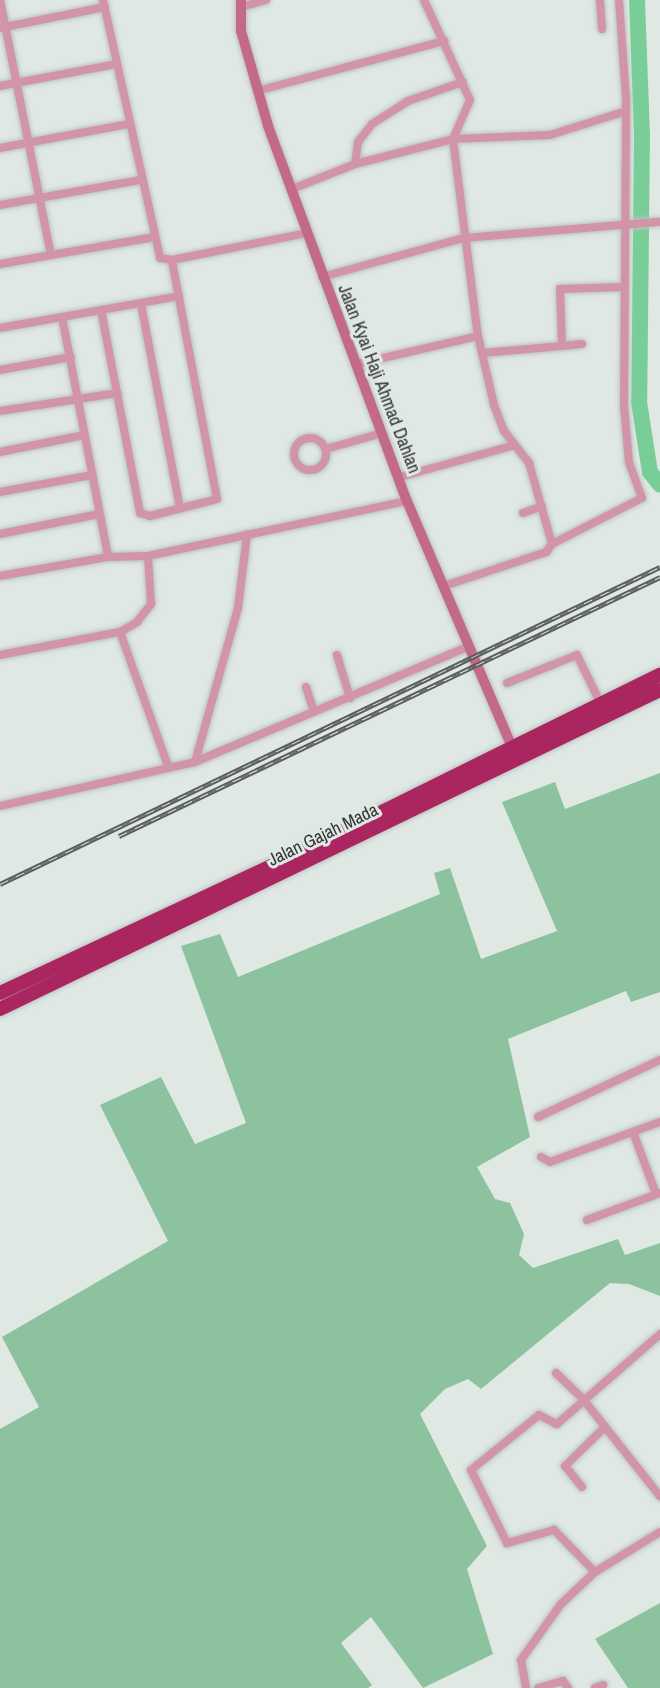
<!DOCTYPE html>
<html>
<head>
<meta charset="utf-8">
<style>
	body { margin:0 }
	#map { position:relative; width:660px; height:1688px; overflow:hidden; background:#e0e8e3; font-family:"Archivo Narrow",sans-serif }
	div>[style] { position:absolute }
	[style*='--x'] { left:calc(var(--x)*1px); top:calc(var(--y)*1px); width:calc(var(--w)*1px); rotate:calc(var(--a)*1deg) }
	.green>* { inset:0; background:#8cc29e }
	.river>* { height:16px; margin:-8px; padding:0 8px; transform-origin:8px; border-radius:8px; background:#79ce98 }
	.roads { filter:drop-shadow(0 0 2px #bdc4c0) drop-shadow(0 0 2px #bdc4c0) }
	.street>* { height:8px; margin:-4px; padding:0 4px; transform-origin:4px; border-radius:4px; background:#d294a8 }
	.street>.ring { margin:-4px; padding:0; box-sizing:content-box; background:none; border:8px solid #d294a8; border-radius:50% }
	.secondary>* { height:10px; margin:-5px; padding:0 5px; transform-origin:5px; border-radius:5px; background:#c36a89 }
	.highway>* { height:14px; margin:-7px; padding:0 7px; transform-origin:7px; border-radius:7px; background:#aa2661 }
	.rail>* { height:5px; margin-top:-2.5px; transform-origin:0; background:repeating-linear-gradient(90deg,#e0e8e3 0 9px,#5a5e5c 0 18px); box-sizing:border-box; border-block:2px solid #5a5e5c }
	span { translate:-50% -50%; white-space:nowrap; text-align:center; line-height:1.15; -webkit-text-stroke:6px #e0e8e3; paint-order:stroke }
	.street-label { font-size:18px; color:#333634 }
</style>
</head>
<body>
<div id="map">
	<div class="green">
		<i style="clip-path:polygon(660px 773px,660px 992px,631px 1002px,626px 991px,508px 1039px,530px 1137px,477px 1167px,495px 1199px,510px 1203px,524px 1234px,519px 1255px,533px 1268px,618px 1239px,625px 1255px,660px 1243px,660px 1296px,629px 1284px,610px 1283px,481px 1389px,468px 1379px,445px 1389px,420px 1414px,487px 1546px,467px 1569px,493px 1654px,423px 1688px,371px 1617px,341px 1643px,372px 1685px,368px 1688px,0 1688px,0 1429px,39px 1407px,2px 1337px,168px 1241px,100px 1105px,161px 1077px,195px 1144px,246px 1123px,181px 946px,220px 934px,238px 977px,440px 894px,434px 873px,450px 868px,481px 959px,557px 931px,502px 802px,555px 782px,565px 809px)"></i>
		<i style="clip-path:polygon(660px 1603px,660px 1688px,628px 1688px,595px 1639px)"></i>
	</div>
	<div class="river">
		<i style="--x:637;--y:0;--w:134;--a:87.9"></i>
		<i style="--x:642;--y:134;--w:268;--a:90.6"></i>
		<i style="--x:639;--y:402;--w:71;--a:81.1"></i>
		<i style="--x:650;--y:472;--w:16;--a:52"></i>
	</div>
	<div class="roads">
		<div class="street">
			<i style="--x:0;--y:0;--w:260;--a:78.7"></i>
			<i style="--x:103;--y:0;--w:264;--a:77.5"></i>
			<i style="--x:160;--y:258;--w:12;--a:9"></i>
			<i style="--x:172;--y:260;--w:138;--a:-11.3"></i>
			<i style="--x:424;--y:0;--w:110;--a:65.3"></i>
			<i style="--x:470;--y:100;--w:43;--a:113.6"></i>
			<i style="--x:453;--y:139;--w:97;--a:-2.4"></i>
			<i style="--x:550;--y:135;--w:80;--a:-17.5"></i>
			<i style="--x:600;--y:0;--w:29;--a:86"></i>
			<i style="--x:241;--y:7;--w:26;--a:-16"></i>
			<i style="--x:0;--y:28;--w:107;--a:-11.3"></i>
			<i style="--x:0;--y:86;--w:118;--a:-10.7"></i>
			<i style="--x:257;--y:91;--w:194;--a:-15"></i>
			<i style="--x:0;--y:148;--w:130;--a:-10.6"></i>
			<i style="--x:355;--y:164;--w:22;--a:-82"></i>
			<i style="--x:358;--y:142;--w:23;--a:-52"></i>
			<i style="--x:372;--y:124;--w:43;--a:-32.6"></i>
			<i style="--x:408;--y:101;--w:58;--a:-19.1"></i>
			<i style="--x:292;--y:189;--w:68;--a:-21.6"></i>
			<i style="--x:355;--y:164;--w:101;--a:-14.3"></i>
			<i style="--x:453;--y:139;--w:199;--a:82.8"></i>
			<i style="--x:0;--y:205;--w:143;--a:-10.1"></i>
			<i style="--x:0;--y:264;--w:157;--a:-9.9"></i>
			<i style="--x:322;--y:277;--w:147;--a:-15.4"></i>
			<i style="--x:464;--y:238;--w:197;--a:-4.7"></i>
			<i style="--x:141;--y:304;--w:208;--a:79.2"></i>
			<i style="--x:101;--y:310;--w:207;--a:79.1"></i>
			<i style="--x:140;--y:513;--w:10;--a:17"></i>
			<i style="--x:150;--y:516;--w:69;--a:-14.2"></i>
			<i style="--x:217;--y:499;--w:243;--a:-100.7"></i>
			<i style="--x:62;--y:317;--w:244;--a:79.1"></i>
			<i style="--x:0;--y:328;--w:182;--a:-10.1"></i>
			<i style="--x:562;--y:346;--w:20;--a:-6"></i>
			<i style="--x:483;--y:353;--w:79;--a:-5.1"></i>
			<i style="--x:562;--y:346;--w:57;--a:-92"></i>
			<i style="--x:560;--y:289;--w:62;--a:-1.8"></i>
			<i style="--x:357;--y:364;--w:124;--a:-13"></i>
			<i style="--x:478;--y:336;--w:71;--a:76.9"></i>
			<i style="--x:494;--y:405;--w:28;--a:69"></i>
			<i style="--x:504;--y:431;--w:41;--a:52"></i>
			<i style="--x:529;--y:463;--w:84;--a:74.1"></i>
			<i style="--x:0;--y:370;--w:72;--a:-10.4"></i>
			<i style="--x:0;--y:411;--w:119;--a:-8.7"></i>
			<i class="ring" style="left:294px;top:438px;width:24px;height:24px"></i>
			<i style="--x:326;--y:449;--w:58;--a:-15.9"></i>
			<i style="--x:0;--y:452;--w:86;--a:-11.4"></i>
			<i style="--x:400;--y:477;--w:119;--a:-15.5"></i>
			<i style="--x:0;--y:492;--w:94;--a:-10.5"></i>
			<i style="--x:523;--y:513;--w:20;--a:-20"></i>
			<i style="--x:0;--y:534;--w:101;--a:-11.4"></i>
			<i style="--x:0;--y:576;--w:110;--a:-10"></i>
			<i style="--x:108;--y:557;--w:40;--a:-1.4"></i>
			<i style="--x:148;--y:556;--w:265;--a:-12"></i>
			<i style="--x:444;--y:586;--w:108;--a:-18.4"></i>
			<i style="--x:546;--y:552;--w:10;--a:-53"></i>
			<i style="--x:552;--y:544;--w:101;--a:-27.1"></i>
			<i style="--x:642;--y:498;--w:38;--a:-110"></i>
			<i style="--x:629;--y:462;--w:56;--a:-95.1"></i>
			<i style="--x:624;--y:406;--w:308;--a:-89.6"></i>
			<i style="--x:626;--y:98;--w:98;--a:-94.1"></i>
			<i style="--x:120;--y:632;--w:142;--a:70.3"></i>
			<i style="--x:0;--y:655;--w:122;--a:-10.9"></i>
			<i style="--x:120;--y:632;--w:20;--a:-30"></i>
			<i style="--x:137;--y:622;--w:23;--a:-52"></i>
			<i style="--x:151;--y:604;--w:48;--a:-93.6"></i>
			<i style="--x:337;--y:655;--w:45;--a:73.2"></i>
			<i style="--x:507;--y:683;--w:75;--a:-21.8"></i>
			<i style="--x:577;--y:655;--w:55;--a:63.9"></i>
			<i style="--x:306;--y:687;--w:26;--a:72"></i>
			<i style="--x:195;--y:762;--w:160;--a:-74.4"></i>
			<i style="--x:238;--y:608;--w:74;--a:-83"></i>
			<i style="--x:0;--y:806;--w:200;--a:-12.7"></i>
			<i style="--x:195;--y:762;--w:298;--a:-22.9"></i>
			<i style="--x:538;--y:1117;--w:135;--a:-25"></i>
			<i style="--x:633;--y:1132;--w:66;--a:69.6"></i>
			<i style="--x:541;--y:1157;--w:10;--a:29"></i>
			<i style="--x:550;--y:1162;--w:117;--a:-20"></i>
			<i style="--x:587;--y:1220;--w:78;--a:-20.3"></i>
			<i style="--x:556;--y:1373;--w:37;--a:44"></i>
			<i style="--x:583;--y:1399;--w:124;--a:51.6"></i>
			<i style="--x:582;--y:1487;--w:27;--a:-129"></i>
			<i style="--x:565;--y:1466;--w:56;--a:-44.3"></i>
			<i style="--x:595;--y:1572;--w:59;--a:-134.3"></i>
			<i style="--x:554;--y:1530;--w:49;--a:164.5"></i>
			<i style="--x:507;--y:1543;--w:81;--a:-116.3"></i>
			<i style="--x:471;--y:1470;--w:87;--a:-39"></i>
			<i style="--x:539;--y:1415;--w:20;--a:27"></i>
			<i style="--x:557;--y:1424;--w:137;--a:-41.1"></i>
			<i style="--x:526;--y:1688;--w:28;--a:-100"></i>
			<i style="--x:521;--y:1660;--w:69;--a:-54.5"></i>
			<i style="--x:561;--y:1604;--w:47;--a:-43.3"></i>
			<i style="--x:595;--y:1572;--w:76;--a:-31.6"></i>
			<i style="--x:538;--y:1688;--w:26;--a:-16"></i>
			<i style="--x:563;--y:1681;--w:9;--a:54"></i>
			<i style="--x:595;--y:1688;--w:9;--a:-21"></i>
		</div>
		<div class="secondary">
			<i style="--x:241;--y:0;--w:31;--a:90"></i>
			<i style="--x:241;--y:31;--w:99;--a:74.1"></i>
			<i style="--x:268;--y:126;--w:400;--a:69.7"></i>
			<i style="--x:407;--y:501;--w:275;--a:66.9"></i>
		</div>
		<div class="highway">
			<i style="--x:0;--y:993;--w:326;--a:-25.1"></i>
			<i style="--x:295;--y:855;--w:407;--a:-26.3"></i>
			<i style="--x:0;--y:1009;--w:733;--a:-25.8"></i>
		</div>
	</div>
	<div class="rail">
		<i style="--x:119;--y:836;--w:600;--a:-25.58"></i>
		<i style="--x:0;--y:884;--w:732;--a:-25.66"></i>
	</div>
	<div class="street-label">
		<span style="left:379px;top:379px;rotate:69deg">Jalan Kyai Haji Ahmad Dahlan</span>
		<span style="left:323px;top:835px;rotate:-26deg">Jalan Gajah Mada</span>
	</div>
</div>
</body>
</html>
